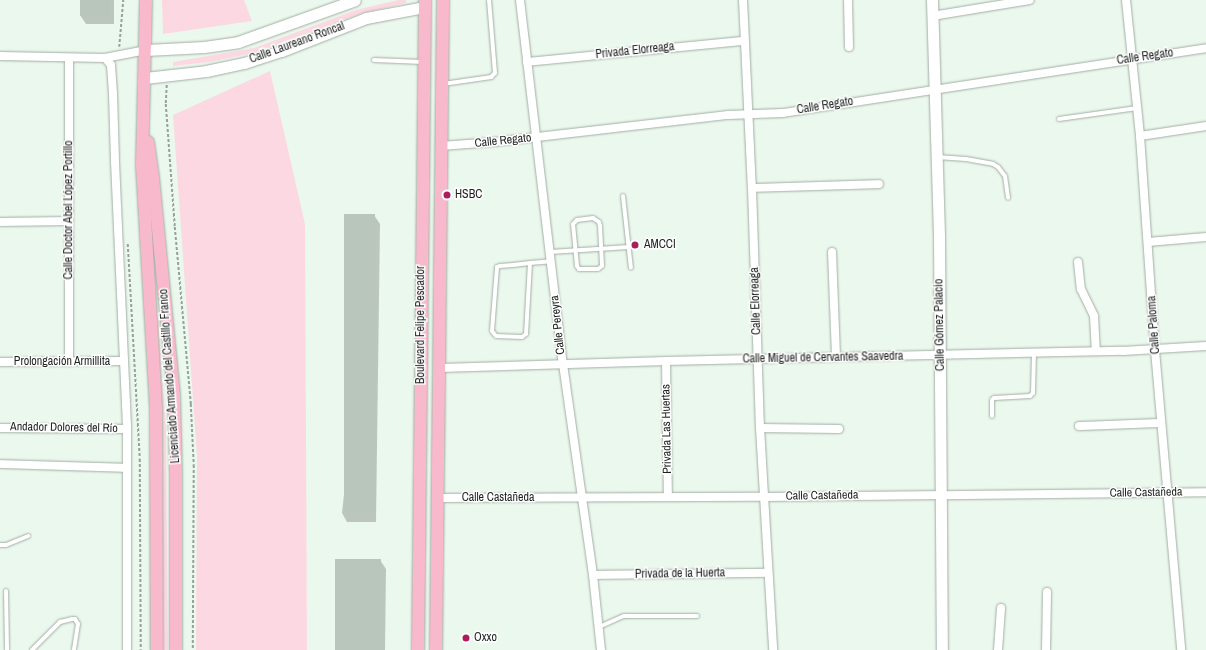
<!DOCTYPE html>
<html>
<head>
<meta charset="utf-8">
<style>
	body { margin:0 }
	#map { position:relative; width:1206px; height:650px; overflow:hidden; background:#ebf8ed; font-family:"Archivo Narrow",sans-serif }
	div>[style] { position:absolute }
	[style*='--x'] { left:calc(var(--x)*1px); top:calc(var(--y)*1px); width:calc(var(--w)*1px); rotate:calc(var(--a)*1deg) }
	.green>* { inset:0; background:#fcd9e2 }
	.shadow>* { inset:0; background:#0003 }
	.building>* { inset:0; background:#b9c6bb; transform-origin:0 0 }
	.path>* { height:1.5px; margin-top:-0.75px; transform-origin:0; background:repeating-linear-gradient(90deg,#98a199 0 3px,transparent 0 5px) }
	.roads { filter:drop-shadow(0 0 1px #a2aea4) drop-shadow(0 0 1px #a2aea4) }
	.lane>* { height:4px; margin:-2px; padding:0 2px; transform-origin:2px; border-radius:2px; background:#fff }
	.street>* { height:8px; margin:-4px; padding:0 4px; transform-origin:4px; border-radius:4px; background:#fff }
	.secondary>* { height:11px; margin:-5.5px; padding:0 5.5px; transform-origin:5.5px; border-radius:5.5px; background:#fff }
	.primary>* { height:12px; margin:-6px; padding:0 6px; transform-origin:6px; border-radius:6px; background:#f9b9cd }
	.dots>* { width:11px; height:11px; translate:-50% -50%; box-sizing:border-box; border:2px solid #fff; border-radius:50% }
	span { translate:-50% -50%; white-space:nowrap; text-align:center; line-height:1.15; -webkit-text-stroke:3px #fff; paint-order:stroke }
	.street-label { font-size:12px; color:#1e221f }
	.poi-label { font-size:12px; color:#1e221f }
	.left { translate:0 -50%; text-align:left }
</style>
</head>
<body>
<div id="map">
	<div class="green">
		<i style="clip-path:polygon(162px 0,244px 0,252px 21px,163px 34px)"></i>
		<i style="clip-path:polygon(398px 0,406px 0,406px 3px,359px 14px,253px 53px,210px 62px,173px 66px,173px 62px,254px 48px,356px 10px)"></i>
		<i style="clip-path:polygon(270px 71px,305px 224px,307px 650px,196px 650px,197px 456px,173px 115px)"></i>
		<i style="clip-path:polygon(158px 317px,166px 427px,168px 650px,162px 650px,154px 320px)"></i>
	</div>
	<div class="shadow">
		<i style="clip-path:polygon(81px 0,114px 0,114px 24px,86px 24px,80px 15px)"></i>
		<i style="clip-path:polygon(374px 215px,380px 224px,376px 522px,347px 522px,342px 513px)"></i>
		<i style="clip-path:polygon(380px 560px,386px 569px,385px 650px,336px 650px)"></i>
	</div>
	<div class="building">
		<i style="left:80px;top:0;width:30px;height:16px"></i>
		<i style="left:344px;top:214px;width:31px;height:299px"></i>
		<i style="left:335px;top:559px;width:46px;height:91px"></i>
	</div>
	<div class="path">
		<i style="--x:119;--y:47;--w:47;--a:-85.1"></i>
		<i style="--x:167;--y:85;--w:19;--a:93"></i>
		<i style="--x:166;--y:104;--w:123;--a:85.8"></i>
		<i style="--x:175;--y:227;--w:178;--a:84.8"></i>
		<i style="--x:191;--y:404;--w:61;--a:87.2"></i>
		<i style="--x:194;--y:465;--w:185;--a:90.3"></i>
		<i style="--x:128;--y:244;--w:215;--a:86.8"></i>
		<i style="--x:140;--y:459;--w:191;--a:89.7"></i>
	</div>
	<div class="roads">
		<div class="lane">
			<i style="--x:374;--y:60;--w:49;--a:2.3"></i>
			<i style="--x:443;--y:84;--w:49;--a:-8.3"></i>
			<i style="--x:491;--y:77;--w:6;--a:-45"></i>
			<i style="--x:495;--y:73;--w:73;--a:-94.7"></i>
			<i style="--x:1059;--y:119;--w:79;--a:-8"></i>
			<i style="--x:937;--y:157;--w:29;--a:4"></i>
			<i style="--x:966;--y:159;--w:27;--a:10"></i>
			<i style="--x:993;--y:164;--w:6;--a:31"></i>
			<i style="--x:998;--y:167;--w:11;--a:52"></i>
			<i style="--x:1005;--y:176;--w:22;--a:82"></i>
			<i style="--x:623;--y:196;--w:72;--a:83.7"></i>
			<i style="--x:593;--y:218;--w:7;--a:34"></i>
			<i style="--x:599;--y:222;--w:4;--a:76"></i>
			<i style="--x:600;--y:226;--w:40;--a:87.1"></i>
			<i style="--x:602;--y:266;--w:5;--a:143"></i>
			<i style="--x:598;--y:269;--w:19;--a:180"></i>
			<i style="--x:579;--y:269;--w:4;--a:-124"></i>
			<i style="--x:577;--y:266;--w:42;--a:-95.4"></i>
			<i style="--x:573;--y:224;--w:6;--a:-45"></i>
			<i style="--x:577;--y:220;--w:16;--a:-7"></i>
			<i style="--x:550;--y:252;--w:79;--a:-3.6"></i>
			<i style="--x:530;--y:263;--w:71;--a:93.2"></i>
			<i style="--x:526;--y:334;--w:5;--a:143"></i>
			<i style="--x:522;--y:337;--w:26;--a:-178"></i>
			<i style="--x:496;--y:336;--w:6;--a:-129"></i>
			<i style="--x:492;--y:331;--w:64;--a:-85.5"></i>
			<i style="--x:497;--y:267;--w:3;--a:-18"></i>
			<i style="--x:500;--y:266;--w:13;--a:-4"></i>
			<i style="--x:513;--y:265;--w:17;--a:-7"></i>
			<i style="--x:530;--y:263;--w:21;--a:-5"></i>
			<i style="--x:992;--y:416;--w:16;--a:-90"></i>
			<i style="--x:992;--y:400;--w:3;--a:-45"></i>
			<i style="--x:994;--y:398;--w:36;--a:-3"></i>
			<i style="--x:1030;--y:396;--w:4;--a:-45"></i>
			<i style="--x:1033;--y:393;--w:40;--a:-88.6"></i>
			<i style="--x:0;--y:545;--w:6;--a:0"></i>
			<i style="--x:6;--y:545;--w:24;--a:-22"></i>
			<i style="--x:6;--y:591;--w:59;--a:89"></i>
			<i style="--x:599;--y:627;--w:27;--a:-24"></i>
			<i style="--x:624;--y:616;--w:73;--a:0"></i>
			<i style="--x:32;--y:650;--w:40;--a:-45"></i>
			<i style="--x:60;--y:622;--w:12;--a:-14"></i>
			<i style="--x:72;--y:619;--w:3;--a:0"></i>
			<i style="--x:75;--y:619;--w:6;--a:59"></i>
			<i style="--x:78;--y:624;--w:26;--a:99"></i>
		</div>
		<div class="street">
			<i style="--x:520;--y:0;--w:367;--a:83.3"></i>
			<i style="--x:563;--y:364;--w:213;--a:81.9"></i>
			<i style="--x:593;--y:575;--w:75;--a:83.9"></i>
			<i style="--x:743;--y:0;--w:188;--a:87.3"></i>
			<i style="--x:752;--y:188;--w:240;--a:88.1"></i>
			<i style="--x:760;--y:428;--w:222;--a:86.6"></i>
			<i style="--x:848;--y:0;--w:47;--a:88.8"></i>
			<i style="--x:1126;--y:0;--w:137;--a:84.1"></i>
			<i style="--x:1140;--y:136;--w:215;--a:86"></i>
			<i style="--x:1155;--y:350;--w:301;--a:85"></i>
			<i style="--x:932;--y:16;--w:99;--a:-9.3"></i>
			<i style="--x:0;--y:56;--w:105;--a:1.1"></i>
			<i style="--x:105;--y:58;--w:42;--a:-11"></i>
			<i style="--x:105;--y:58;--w:9;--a:49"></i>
			<i style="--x:111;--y:65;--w:29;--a:86"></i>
			<i style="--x:113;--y:94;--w:68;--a:88.3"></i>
			<i style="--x:115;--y:162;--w:267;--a:87.4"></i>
			<i style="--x:127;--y:429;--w:221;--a:90"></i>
			<i style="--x:527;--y:62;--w:217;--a:-5.6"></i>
			<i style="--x:1140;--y:136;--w:67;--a:-8.6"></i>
			<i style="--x:441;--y:146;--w:53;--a:-4.3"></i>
			<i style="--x:494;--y:142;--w:236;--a:-6.6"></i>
			<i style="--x:728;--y:115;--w:55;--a:-2.1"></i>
			<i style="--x:783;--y:113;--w:428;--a:-8.7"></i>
			<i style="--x:752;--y:188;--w:127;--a:-1.8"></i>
			<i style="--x:0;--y:222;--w:69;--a:-0.8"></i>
			<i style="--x:1148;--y:242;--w:58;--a:-4.9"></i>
			<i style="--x:832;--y:252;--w:105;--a:87.8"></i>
			<i style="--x:1078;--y:262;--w:27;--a:84"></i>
			<i style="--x:1081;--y:289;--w:30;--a:64"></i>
			<i style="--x:1094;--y:316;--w:35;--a:87"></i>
			<i style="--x:666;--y:361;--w:136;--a:89.2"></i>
			<i style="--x:0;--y:362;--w:123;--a:-0.5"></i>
			<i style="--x:69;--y:362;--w:303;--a:-90"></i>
			<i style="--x:440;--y:368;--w:226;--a:-1.8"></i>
			<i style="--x:666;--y:361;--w:457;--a:-1.3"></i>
			<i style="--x:1123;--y:351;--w:83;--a:-3.4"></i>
			<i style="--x:1079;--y:426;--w:82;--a:-2.1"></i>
			<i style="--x:0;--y:428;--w:127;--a:0.5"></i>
			<i style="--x:760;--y:428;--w:79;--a:0.7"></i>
			<i style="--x:0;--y:464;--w:127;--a:1.8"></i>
			<i style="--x:438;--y:498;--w:326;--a:-0.2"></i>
			<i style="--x:764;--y:497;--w:442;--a:-0.6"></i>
			<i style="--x:593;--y:575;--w:174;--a:-0.7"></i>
			<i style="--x:998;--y:650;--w:42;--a:-85.9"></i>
			<i style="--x:1046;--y:650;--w:58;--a:-89"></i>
		</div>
		<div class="secondary">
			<i style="--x:932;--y:0;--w:237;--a:88.3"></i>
			<i style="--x:939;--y:237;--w:413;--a:89.6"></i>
			<i style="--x:146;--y:50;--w:58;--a:-3"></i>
			<i style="--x:204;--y:47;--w:34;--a:-8"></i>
			<i style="--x:238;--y:42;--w:124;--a:-19.7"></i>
			<i style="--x:145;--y:78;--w:61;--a:-6.5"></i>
			<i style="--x:206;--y:71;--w:39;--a:-12"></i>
			<i style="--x:244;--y:63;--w:40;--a:-18"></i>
			<i style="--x:282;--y:51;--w:90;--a:-21.4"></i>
			<i style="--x:366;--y:18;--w:60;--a:-10.6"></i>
		</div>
		<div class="primary">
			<i style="--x:146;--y:0;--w:165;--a:91.4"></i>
			<i style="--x:142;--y:165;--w:246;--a:86.7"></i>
			<i style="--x:156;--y:411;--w:239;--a:89.8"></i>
			<i style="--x:148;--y:142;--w:35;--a:82"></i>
			<i style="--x:153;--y:177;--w:220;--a:84.5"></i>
			<i style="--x:174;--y:396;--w:78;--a:88.5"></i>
			<i style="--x:176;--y:474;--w:176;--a:90"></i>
			<i style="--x:418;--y:650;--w:650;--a:-89.38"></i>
			<i style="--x:436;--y:650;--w:650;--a:-89.38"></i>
		</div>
	</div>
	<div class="dots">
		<i style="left:447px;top:195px;background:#ac1e5b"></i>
		<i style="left:635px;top:245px;background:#ac1e5b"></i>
		<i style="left:466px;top:638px;background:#ac1e5b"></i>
	</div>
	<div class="street-label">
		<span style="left:297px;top:43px;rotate:-20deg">Calle Laureano Roncal</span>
		<span style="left:635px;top:51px;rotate:-6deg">Privada Elorreaga</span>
		<span style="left:1145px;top:57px;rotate:-8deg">Calle Regato</span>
		<span style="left:825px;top:106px;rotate:-9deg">Calle Regato</span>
		<span style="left:503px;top:141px;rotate:-6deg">Calle Regato</span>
		<span style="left:69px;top:210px;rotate:-90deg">Calle Doctor Abel López Portillo</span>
		<span style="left:756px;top:301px;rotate:-92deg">Calle Elorreaga</span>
		<span style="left:421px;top:325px;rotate:-90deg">Boulevard Felipe Pescador</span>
		<span style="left:558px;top:325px;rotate:-96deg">Calle Pereyra</span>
		<span style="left:940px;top:325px;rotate:-91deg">Calle Gómez Palacio</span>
		<span style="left:1154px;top:325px;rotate:-94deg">Calle Paloma</span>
		<span style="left:823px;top:358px;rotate:-1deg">Calle Miguel de Cervantes Saavedra</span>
		<span style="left:62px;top:362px">Prolongación Armillita</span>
		<span style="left:170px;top:376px;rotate:-94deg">Licenciado Armando del Castillo Franco</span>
		<span style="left:64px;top:428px;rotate:1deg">Andador Dolores del Río</span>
		<span style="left:667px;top:429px;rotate:-91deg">Privada Las Huertas</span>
		<span style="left:1146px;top:493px;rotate:-1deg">Calle Castañeda</span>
		<span style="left:822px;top:496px;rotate:-1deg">Calle Castañeda</span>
		<span style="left:498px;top:498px">Calle Castañeda</span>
		<span style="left:680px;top:574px;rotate:-1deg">Privada de la Huerta</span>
	</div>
	<div class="poi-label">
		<span class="left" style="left:455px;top:195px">HSBC</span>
		<span class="left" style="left:644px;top:245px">AMCCI</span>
		<span class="left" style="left:474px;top:638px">Oxxo</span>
	</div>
</div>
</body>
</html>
